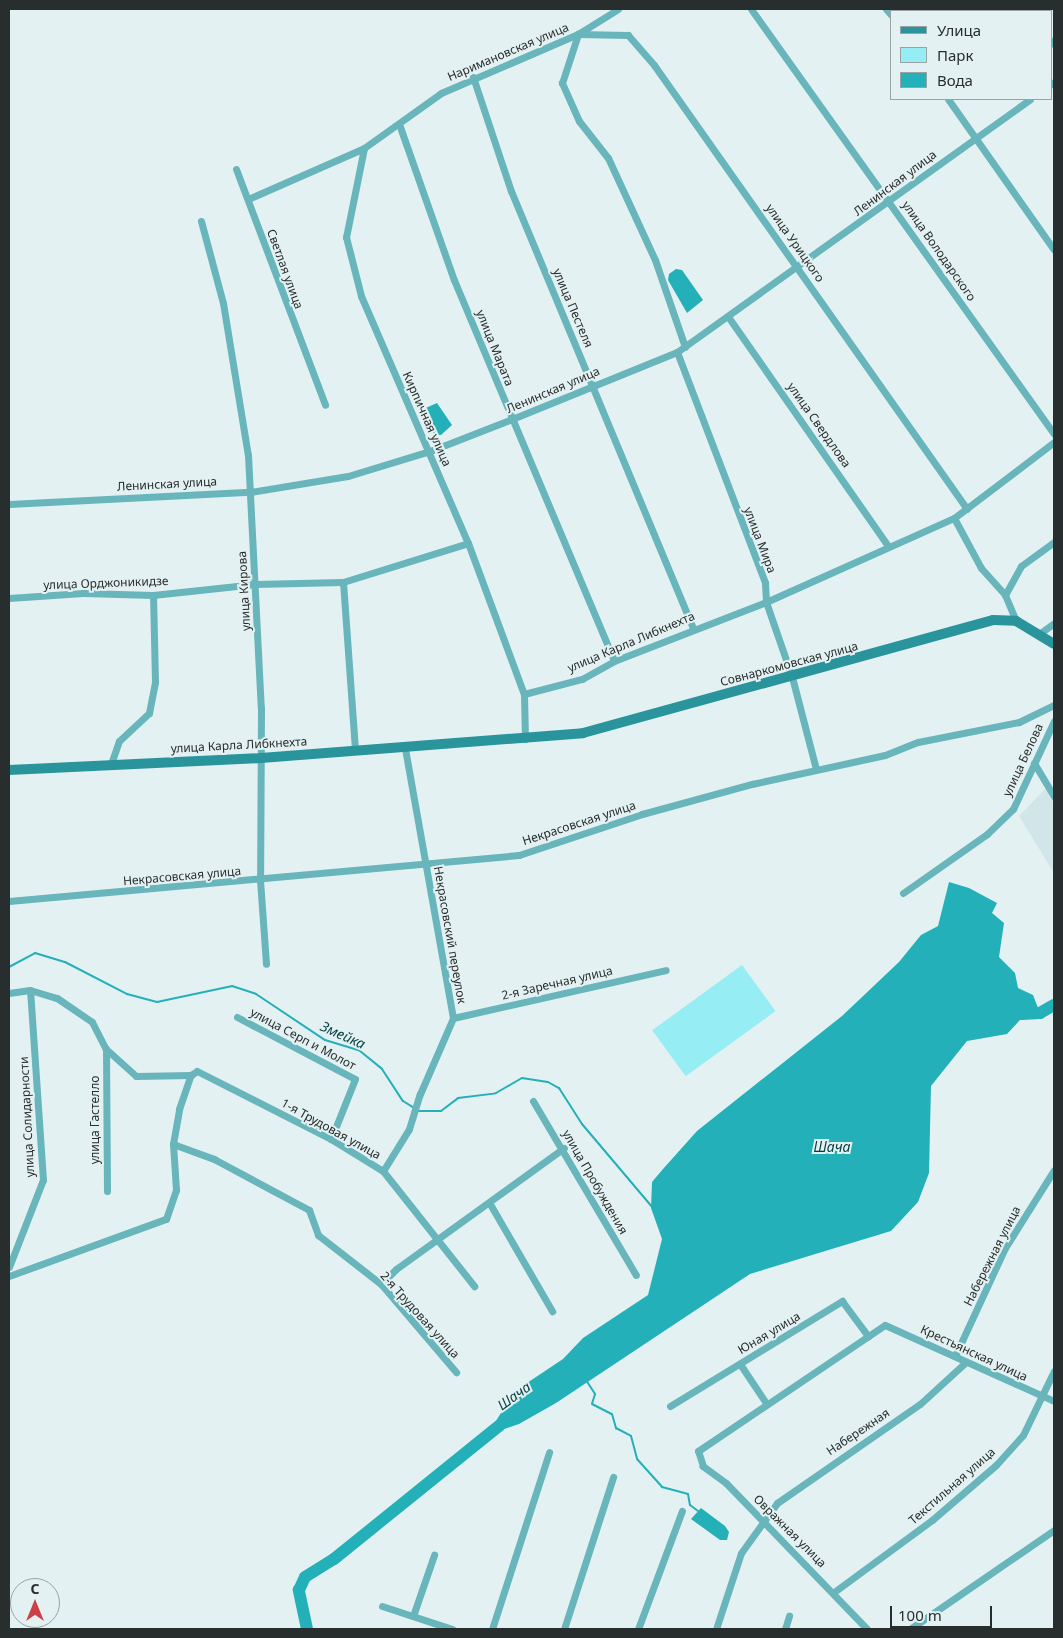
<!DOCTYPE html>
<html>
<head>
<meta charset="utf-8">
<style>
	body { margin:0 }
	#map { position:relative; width:1063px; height:1638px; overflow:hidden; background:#e4f1f2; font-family:"Noto Sans",sans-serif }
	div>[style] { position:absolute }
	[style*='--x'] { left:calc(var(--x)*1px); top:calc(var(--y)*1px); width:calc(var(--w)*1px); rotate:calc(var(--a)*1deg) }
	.built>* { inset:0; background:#d0e6e8 }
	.green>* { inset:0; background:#96edf4; transform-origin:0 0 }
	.water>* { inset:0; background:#24b0b9 }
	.stream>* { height:2px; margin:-1px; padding:0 1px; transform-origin:1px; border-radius:1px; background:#24b0b9 }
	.river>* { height:12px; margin:-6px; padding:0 6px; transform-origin:6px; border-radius:6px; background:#24b0b9 }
	.street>* { height:7px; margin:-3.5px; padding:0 3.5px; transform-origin:3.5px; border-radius:3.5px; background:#68b5bb }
	.secondary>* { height:10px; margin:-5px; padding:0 5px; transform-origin:5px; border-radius:5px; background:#2a949c }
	span { translate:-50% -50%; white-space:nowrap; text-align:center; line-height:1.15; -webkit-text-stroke:4px #e4f1f2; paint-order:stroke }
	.street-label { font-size:12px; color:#282d2d }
	.water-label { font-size:14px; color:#023f43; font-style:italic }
	.frame { position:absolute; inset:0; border:10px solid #282d2d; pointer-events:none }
	.legend { position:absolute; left:890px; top:10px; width:162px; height:90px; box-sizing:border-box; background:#e4f1f2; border:1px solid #99a3a3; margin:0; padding:6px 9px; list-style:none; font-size:15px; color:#282d2d }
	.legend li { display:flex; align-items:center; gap:10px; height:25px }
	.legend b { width:25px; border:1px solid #99a3a3 }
	.north { position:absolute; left:10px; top:1578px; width:50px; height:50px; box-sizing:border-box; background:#e4f1f2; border:1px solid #99a3a3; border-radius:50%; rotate:0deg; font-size:14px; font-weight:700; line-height:20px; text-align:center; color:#282d2d }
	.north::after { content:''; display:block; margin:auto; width:18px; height:22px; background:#cf3f46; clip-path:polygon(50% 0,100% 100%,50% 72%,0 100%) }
	.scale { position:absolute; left:890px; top:1606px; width:102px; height:22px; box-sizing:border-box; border:2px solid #282d2d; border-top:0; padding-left:6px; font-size:15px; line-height:18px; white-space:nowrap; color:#282d2d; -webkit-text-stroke:4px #e4f1f2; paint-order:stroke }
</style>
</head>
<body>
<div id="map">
	<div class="built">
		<i style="clip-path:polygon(1046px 788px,1054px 804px,1054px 873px,1019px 816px)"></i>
	</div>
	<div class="green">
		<i style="left:742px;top:965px;width:57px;height:111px;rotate:54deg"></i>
	</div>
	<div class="water">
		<i style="clip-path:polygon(676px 269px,682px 270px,703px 300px,687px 313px,668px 280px,669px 274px)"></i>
		<i style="clip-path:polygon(437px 403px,452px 425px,441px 435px,434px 435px,429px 419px,421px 410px)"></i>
		<i style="clip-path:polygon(949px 882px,969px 888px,997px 903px,992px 913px,1004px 923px,999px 957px,1015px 973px,1018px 988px,1033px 995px,1040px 1013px,1020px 1020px,1007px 1034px,967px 1041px,931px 1086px,929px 1173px,918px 1202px,891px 1231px,750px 1274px,556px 1403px,519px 1424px,487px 1435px,515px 1391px,563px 1359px,583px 1338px,648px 1295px,662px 1239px,651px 1208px,652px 1182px,663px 1169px,697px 1131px,842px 1016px,899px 962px,921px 935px,938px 926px)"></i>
		<i style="clip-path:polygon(701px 1508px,725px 1526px,729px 1532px,727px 1540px,720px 1540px,691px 1519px)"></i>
	</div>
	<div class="stream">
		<i style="--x:9;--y:967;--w:30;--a:-28"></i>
		<i style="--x:35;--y:953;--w:31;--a:17"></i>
		<i style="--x:65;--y:962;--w:70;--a:27.3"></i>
		<i style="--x:127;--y:994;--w:31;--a:15"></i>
		<i style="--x:157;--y:1002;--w:77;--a:-12"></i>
		<i style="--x:232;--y:986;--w:25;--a:18"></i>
		<i style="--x:256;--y:994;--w:83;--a:33.7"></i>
		<i style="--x:325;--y:1040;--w:37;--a:17"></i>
		<i style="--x:360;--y:1051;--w:28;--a:39"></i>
		<i style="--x:382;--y:1069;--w:38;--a:57"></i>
		<i style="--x:403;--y:1101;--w:13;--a:32"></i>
		<i style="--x:418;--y:1111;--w:23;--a:0"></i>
		<i style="--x:441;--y:1111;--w:21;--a:-37"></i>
		<i style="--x:458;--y:1098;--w:38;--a:-7"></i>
		<i style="--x:496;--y:1093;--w:30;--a:-30"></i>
		<i style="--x:522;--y:1078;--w:26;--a:9"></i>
		<i style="--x:548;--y:1082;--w:13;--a:29"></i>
		<i style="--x:559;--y:1088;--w:43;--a:57.4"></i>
		<i style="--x:582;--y:1124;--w:110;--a:49.8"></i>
		<i style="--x:586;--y:1380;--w:17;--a:57"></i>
		<i style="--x:595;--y:1394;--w:10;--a:107"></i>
		<i style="--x:592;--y:1404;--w:22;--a:27"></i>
		<i style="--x:612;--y:1414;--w:15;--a:74"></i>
		<i style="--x:616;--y:1428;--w:17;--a:28"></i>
		<i style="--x:631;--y:1436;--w:24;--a:75"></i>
		<i style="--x:637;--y:1459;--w:38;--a:48"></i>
		<i style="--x:662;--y:1487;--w:27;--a:15"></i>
		<i style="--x:688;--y:1494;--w:11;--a:80"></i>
		<i style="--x:690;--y:1505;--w:10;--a:37"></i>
	</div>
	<div class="river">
		<i style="--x:1022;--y:1014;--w:18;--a:-3"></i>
		<i style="--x:1040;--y:1013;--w:16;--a:-30"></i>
		<i style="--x:307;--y:1629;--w:40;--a:-102"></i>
		<i style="--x:299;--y:1590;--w:14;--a:-65"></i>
		<i style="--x:305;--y:1577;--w:34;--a:-32"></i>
		<i style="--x:334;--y:1559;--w:213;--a:-38.9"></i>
	</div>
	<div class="street">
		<i style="--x:751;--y:9;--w:522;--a:54.51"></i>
		<i style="--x:886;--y:9;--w:9;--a:49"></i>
		<i style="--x:1026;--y:9;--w:3;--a:45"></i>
		<i style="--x:1052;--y:41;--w:4;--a:56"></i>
		<i style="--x:473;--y:77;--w:120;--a:71.6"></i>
		<i style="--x:511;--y:191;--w:473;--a:67.4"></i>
		<i style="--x:1052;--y:84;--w:3;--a:-45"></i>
		<i style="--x:948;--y:99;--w:184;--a:54.9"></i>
		<i style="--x:399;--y:124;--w:165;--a:70.6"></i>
		<i style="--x:454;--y:280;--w:413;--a:67.2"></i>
		<i style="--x:364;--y:148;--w:91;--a:101.4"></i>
		<i style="--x:346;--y:237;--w:61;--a:75.7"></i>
		<i style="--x:361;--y:296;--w:269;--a:66.6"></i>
		<i style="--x:468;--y:543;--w:161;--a:69.7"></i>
		<i style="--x:236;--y:169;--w:252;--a:69.3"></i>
		<i style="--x:248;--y:199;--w:127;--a:-23.7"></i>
		<i style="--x:364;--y:148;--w:95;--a:-35.5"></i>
		<i style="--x:441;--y:93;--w:149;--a:-23.3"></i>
		<i style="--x:578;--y:34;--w:47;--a:-32"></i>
		<i style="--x:201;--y:221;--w:85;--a:75"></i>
		<i style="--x:223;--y:303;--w:154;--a:80.7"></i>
		<i style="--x:248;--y:455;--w:253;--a:87.1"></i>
		<i style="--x:261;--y:708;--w:172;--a:90.3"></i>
		<i style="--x:260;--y:880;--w:84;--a:85.9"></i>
		<i style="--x:729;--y:318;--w:278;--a:55.1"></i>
		<i style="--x:685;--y:347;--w:92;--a:-109"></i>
		<i style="--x:655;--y:260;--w:112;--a:-114.7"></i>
		<i style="--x:608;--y:158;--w:47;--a:-128.1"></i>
		<i style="--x:579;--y:121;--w:42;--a:-114.1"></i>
		<i style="--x:562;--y:83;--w:52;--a:-71.9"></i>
		<i style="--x:578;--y:34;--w:50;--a:1.1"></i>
		<i style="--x:628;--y:35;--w:40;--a:49"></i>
		<i style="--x:654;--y:65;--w:543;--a:54.82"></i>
		<i style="--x:677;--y:352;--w:247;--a:69.1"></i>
		<i style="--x:765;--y:583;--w:19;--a:87"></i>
		<i style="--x:766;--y:602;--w:79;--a:70.9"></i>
		<i style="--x:792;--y:677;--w:95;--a:75.4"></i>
		<i style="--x:9;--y:504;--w:241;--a:-2.9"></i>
		<i style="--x:250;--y:492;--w:99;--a:-9.3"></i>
		<i style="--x:348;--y:476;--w:86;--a:-17"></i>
		<i style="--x:430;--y:451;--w:88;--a:-21.3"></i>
		<i style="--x:512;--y:419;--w:178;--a:-22.1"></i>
		<i style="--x:677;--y:352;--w:434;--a:-35.6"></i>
		<i style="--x:954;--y:518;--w:57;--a:61.6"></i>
		<i style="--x:981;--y:568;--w:36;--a:48"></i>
		<i style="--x:1005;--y:595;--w:28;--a:67"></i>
		<i style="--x:343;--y:582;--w:168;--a:85.9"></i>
		<i style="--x:1005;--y:595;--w:33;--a:-61"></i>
		<i style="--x:1021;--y:566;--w:41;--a:-36"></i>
		<i style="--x:9;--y:598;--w:74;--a:-3.9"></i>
		<i style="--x:83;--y:593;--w:70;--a:1.6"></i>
		<i style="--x:153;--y:595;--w:103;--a:-6.2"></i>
		<i style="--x:255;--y:584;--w:88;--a:-1.3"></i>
		<i style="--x:343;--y:582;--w:131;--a:-17.3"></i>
		<i style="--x:1039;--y:634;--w:19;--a:-36"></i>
		<i style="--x:525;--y:739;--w:45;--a:-91.3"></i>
		<i style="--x:524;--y:694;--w:60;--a:-14.5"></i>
		<i style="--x:582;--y:679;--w:37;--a:-29"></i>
		<i style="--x:614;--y:661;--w:163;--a:-21.2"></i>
		<i style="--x:766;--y:602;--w:206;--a:-24.1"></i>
		<i style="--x:954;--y:518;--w:126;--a:-37.2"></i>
		<i style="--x:1034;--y:763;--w:39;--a:59"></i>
		<i style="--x:111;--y:764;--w:24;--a:-71"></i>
		<i style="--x:119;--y:741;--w:41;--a:-43"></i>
		<i style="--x:149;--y:713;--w:32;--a:-79"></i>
		<i style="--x:155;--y:682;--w:87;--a:-91.3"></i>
		<i style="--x:903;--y:893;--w:103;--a:-35.1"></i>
		<i style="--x:987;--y:834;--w:36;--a:-44"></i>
		<i style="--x:1013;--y:809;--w:97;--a:-65"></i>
		<i style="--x:9;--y:901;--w:512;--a:-5.15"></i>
		<i style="--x:519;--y:855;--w:130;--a:-18.4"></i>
		<i style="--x:642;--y:814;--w:114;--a:-15.3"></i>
		<i style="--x:752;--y:784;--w:136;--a:-12.3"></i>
		<i style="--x:885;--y:755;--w:35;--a:-22"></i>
		<i style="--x:918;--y:742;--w:103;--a:-11.2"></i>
		<i style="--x:1019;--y:722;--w:39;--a:-26"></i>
		<i style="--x:9;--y:993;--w:21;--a:-8"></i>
		<i style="--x:30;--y:990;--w:28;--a:17"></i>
		<i style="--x:57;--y:998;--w:42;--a:34.4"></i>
		<i style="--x:92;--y:1022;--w:30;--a:63"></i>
		<i style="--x:106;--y:1049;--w:40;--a:42"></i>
		<i style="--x:136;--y:1076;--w:55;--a:-1"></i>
		<i style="--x:191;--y:1075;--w:7;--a:-34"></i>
		<i style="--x:197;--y:1071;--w:150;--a:26.9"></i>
		<i style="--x:331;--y:1139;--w:61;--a:31.6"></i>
		<i style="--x:383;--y:1171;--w:147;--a:51.6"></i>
		<i style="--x:237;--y:1017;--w:133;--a:27.7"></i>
		<i style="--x:355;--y:1079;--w:65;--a:111.8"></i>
		<i style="--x:453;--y:1018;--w:218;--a:-12.7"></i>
		<i style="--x:106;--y:1049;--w:142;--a:89.6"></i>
		<i style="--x:533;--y:1101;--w:202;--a:59.4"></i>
		<i style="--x:173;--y:1144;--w:44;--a:20.1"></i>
		<i style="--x:214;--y:1159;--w:108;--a:28.2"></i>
		<i style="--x:309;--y:1210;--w:27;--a:70"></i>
		<i style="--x:318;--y:1235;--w:80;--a:37.9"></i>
		<i style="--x:381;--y:1284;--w:116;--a:49.6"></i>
		<i style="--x:383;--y:1171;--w:49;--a:-58.2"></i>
		<i style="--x:409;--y:1129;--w:37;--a:-73"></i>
		<i style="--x:420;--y:1094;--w:83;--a:-66.5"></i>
		<i style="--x:453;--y:1018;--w:274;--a:-100.1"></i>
		<i style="--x:490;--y:1204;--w:124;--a:59.9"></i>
		<i style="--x:9;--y:1267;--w:93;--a:-68.7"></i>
		<i style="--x:43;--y:1180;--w:190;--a:-93.9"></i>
		<i style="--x:9;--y:1276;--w:167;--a:-20"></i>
		<i style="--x:166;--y:1219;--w:31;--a:-71"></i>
		<i style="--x:176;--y:1190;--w:46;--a:-93.7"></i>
		<i style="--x:173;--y:1144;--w:36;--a:-80"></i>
		<i style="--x:179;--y:1109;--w:36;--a:-71"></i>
		<i style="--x:381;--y:1284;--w:21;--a:-45"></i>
		<i style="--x:396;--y:1269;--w:207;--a:-35.8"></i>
		<i style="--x:955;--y:1356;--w:119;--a:-65.2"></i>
		<i style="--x:1005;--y:1248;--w:92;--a:-57.9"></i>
		<i style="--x:740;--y:1364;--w:47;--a:56.3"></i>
		<i style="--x:670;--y:1406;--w:202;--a:-31.4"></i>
		<i style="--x:842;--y:1301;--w:44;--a:53.4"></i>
		<i style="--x:834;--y:1592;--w:122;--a:-36.3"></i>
		<i style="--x:932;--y:1520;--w:84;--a:-40.7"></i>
		<i style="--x:996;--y:1465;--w:40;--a:-48"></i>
		<i style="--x:1023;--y:1435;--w:71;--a:-64.2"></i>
		<i style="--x:382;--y:1606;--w:74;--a:18.2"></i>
		<i style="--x:413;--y:1616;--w:65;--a:-71"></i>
		<i style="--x:492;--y:1629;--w:186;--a:-72.1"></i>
		<i style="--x:564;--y:1629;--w:160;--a:-72.1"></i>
		<i style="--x:638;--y:1629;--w:126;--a:-69.6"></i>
		<i style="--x:716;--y:1629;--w:80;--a:-71.8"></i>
		<i style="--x:741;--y:1553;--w:62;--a:-54.2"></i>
		<i style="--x:777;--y:1503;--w:174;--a:-34.7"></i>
		<i style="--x:920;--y:1404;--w:62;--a:-42.4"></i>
		<i style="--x:785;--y:1629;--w:14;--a:-73"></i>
		<i style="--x:867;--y:1629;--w:203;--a:-134"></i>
		<i style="--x:726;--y:1483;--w:29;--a:-144"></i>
		<i style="--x:703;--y:1466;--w:16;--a:-108"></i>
		<i style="--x:698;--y:1451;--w:225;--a:-34"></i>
		<i style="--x:885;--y:1325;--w:185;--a:24.2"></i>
		<i style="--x:910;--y:1629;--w:175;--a:-34.5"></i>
	</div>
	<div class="secondary">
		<i style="--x:9;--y:770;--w:252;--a:-2.7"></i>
		<i style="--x:261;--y:758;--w:323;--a:-4.4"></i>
		<i style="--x:583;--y:733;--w:425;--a:-15.4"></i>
		<i style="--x:993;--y:620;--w:23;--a:2"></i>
		<i style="--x:1016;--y:621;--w:44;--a:31.2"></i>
	</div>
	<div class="street-label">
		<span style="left:508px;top:52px;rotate:-23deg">Наримановская улица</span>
		<span style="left:895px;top:183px;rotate:-37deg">Ленинская улица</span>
		<span style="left:795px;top:243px;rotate:55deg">улица Урицкого</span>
		<span style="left:939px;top:251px;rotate:55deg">улица Володарского</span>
		<span style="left:285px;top:269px;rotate:70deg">Светлая улица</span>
		<span style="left:573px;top:308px;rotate:67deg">улица Пестеля</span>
		<span style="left:495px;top:348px;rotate:68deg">улица Марата</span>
		<span style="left:553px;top:390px;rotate:-23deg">Ленинская улица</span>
		<span style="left:427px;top:419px;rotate:66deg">Кирпичная улица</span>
		<span style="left:819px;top:425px;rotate:55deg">улица Свердлова</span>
		<span style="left:167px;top:484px;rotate:-3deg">Ленинская улица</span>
		<span style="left:760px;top:540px;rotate:69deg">улица Мира</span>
		<span style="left:106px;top:583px;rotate:-2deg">улица Орджоникидзе</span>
		<span style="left:244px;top:591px;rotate:-93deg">улица Кирова</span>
		<span style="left:631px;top:642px;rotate:-23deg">улица Карла Либкнехта</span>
		<span style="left:789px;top:664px;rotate:-15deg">Совнаркомовская улица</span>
		<span style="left:239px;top:745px;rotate:-3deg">улица Карла Либкнехта</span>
		<span style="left:1023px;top:760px;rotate:-65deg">улица Белова</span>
		<span style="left:579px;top:823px;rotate:-18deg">Некрасовская улица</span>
		<span style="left:182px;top:876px;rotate:-5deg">Некрасовская улица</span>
		<span style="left:450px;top:935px;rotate:80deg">Некрасовский переулок</span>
		<span style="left:557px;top:983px;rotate:-13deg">2-я Заречная улица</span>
		<span style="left:303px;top:1039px;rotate:28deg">улица Серп и Молот</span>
		<span style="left:27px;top:1117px;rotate:-93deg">улица Солидарности</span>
		<span style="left:95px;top:1120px;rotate:-90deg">улица Гастелло</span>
		<span style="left:331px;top:1129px;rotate:29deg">1-я Трудовая улица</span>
		<span style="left:595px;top:1182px;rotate:60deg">улица Пробуждения</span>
		<span style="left:992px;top:1256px;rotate:-63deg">Набережная улица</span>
		<span style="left:420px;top:1315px;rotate:48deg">2-я Трудовая улица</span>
		<span style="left:769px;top:1333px;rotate:-31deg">Юная улица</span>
		<span style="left:974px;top:1353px;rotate:25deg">Крестьянская улица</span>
		<span style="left:858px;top:1432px;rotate:-34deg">Набережная</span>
		<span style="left:952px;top:1486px;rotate:-41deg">Текстильная улица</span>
		<span style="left:790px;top:1531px;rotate:45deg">Овражная улица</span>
	</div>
	<div class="water-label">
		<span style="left:343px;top:1035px;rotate:24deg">Змейка</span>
		<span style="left:832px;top:1147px">Шача</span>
		<span style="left:514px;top:1396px;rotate:-36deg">Шача</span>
	</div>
	<div class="frame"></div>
	<ul class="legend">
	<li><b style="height:6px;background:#2a949c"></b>Улица</li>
	<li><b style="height:14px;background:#96edf4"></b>Парк</li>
	<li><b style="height:14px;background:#24b0b9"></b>Вода</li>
	</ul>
	<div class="north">С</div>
	<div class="scale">100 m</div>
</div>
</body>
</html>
